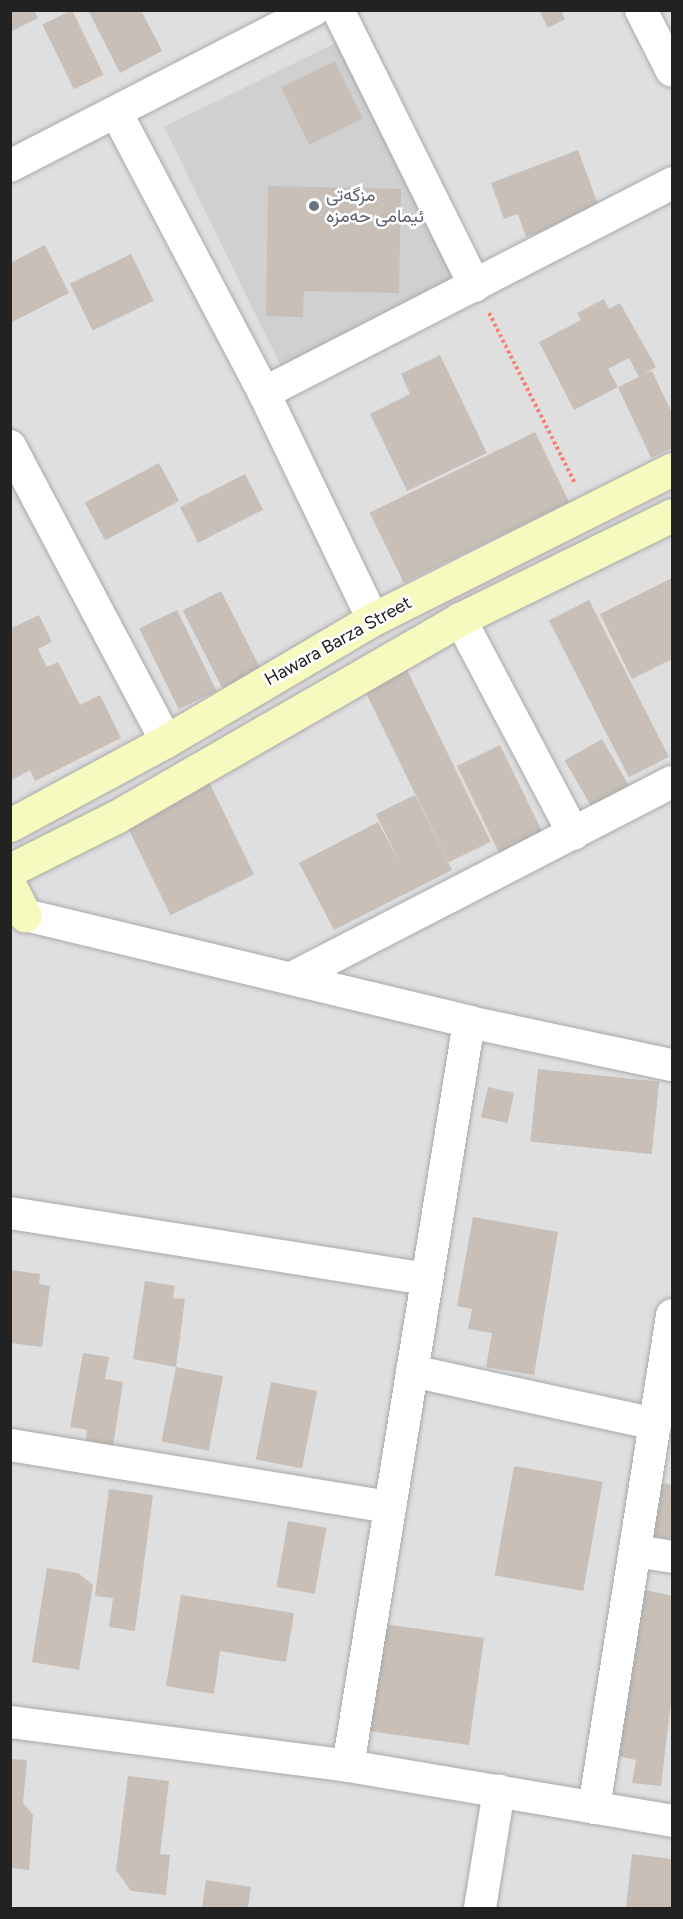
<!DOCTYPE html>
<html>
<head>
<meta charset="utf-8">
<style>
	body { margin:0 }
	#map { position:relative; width:683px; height:1919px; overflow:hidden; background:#f2efe9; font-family:Figtree,Vazirmatn,sans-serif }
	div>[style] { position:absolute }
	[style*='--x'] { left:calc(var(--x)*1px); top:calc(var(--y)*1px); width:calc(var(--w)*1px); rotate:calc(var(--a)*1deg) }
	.residential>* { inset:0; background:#e0dfdf; transform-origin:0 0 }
	.religious>* { inset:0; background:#d0d0d0; transform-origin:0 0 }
	.building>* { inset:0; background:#c7bfb8; transform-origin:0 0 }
	.path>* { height:4px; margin-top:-2px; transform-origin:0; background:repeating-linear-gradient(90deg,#fa8072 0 3px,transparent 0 6px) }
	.roads { filter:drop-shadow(0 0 2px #a9a9a9) drop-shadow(0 0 2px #a9a9a9) }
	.street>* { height:32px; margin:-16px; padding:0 16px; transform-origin:16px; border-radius:16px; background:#fff }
	.secondary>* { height:33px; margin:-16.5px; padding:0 16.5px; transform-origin:16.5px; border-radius:16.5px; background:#f7fabf }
	.dots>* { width:16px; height:16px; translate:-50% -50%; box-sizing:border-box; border:3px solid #fff; border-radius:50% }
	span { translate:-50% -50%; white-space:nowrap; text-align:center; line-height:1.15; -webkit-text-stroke:5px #fff; paint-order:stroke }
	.worship-label { font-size:18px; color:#5b616d }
	.left { translate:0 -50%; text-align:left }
	.street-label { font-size:18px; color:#222 }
	.frame { position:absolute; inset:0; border:12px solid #222; pointer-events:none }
</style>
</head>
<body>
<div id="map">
	<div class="residential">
		<i style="left:11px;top:11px;width:661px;height:1897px"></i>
	</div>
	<div class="religious">
		<i style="left:342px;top:40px;width:271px;height:198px;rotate:64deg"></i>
	</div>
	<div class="building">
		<i style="clip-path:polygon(10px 10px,34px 10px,38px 18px,10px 32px)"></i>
		<i style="left:72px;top:10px;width:72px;height:33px;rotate:64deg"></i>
		<i style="clip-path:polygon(88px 10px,141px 10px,162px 51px,120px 73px)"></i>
		<i style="clip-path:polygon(539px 10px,565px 10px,562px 12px,565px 19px,548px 28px)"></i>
		<i style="left:335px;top:61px;width:64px;height:60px;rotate:64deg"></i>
		<i style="clip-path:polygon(578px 150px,600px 210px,526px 237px,518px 214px,504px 219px,491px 183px)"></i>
		<i style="clip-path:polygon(268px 186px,401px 189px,399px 293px,304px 291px,303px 317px,266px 316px)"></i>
		<i style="clip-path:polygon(45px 245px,69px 293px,10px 323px,10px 263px)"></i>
		<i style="left:131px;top:254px;width:52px;height:68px;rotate:64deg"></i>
		<i style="clip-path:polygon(evenodd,604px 299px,609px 309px,620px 303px,656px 367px,644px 374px,652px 371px,672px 413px,672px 448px,651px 458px,618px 387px,574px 410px,539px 342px,581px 320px,577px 313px,604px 299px,629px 358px,639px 377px,618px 387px,608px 369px,629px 358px)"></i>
		<i style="clip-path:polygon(440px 355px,487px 453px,407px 491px,370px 414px,410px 394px,401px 374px)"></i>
		<i style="left:535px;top:432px;width:78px;height:184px;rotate:64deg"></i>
		<i style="left:159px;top:463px;width:43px;height:84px;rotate:62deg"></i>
		<i style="left:245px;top:474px;width:40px;height:73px;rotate:63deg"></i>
		<i style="clip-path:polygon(672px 578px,672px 659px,632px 679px,600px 614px)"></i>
		<i style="left:221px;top:591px;width:87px;height:43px;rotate:63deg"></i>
		<i style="left:589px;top:600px;width:176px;height:45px;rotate:63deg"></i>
		<i style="left:177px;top:610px;width:90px;height:42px;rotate:64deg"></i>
		<i style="clip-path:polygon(39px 615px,52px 642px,38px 649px,47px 667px,58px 662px,80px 705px,100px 695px,121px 738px,35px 781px,30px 770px,10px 781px,10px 629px)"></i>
		<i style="left:407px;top:670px;width:191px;height:47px;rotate:64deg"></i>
		<i style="left:602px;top:739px;width:56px;height:43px;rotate:60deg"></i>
		<i style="left:500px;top:745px;width:100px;height:48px;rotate:64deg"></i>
		<i style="left:209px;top:782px;width:103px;height:93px;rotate:64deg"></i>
		<i style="clip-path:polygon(415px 795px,452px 870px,334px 930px,299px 863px,378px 822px,399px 861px,376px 814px)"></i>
		<i style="left:538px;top:1069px;width:122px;height:73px;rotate:6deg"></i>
		<i style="left:488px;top:1087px;width:27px;height:31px;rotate:13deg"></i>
		<i style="clip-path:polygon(473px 1217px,558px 1232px,534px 1375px,486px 1367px,492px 1333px,468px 1329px,472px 1309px,457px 1306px)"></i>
		<i style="clip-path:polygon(10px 1270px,40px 1274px,39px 1284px,50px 1286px,42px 1347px,10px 1343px)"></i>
		<i style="clip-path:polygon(145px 1281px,175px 1286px,173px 1298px,185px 1299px,176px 1367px,133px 1359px)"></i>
		<i style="clip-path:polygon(83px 1353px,109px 1357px,105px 1379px,123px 1382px,113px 1446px,86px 1441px,87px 1430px,70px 1427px)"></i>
		<i style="left:176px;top:1367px;width:48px;height:76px;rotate:11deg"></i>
		<i style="left:271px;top:1382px;width:47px;height:79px;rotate:11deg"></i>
		<i style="left:514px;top:1466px;width:90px;height:111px;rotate:10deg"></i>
		<i style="clip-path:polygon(656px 1482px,672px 1485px,672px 1539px,647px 1535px)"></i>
		<i style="clip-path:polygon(109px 1489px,153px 1495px,135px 1631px,109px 1627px,113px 1598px,95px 1596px)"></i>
		<i style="left:288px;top:1521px;width:39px;height:67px;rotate:10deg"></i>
		<i style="clip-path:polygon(47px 1568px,78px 1573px,93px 1585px,79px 1670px,32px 1662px)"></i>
		<i style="clip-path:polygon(642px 1589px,672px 1596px,672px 1694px,661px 1786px,632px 1783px,636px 1760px,613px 1755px)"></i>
		<i style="clip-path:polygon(181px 1595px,294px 1613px,286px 1662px,220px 1651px,214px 1694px,166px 1686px)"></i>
		<i style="left:384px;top:1624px;width:101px;height:108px;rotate:8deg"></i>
		<i style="clip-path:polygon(10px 1759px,27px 1760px,23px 1803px,33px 1815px,29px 1870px,10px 1868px)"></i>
		<i style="clip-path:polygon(128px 1776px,169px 1781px,160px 1854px,170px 1855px,166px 1895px,131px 1891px,116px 1870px)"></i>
		<i style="clip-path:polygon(632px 1854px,672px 1859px,672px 1908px,626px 1908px)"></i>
		<i style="clip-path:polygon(206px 1880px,251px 1887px,248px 1908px,202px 1908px)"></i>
	</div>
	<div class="path">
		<i style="--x:489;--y:313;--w:191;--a:63.2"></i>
	</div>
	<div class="roads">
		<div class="street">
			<i style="--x:338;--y:10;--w:308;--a:63.6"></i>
			<i style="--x:641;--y:10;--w:68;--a:63.1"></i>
			<i style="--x:116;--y:112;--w:318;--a:62.2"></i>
			<i style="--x:264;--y:393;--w:251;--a:64.3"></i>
			<i style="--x:10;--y:166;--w:341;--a:-27.2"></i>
			<i style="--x:264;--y:393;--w:459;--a:-27.2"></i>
			<i style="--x:10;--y:446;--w:334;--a:62.1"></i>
			<i style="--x:460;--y:619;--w:243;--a:62.1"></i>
			<i style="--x:25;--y:915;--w:457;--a:13.5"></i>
			<i style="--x:469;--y:1022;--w:208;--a:12"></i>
			<i style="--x:294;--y:977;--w:425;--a:-27.3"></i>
			<i style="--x:10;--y:1213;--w:421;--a:9"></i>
			<i style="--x:412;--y:1371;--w:249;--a:12.3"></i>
			<i style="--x:10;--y:1445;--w:385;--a:9.3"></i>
			<i style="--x:635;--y:1551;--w:37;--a:9"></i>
			<i style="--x:10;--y:1722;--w:341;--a:7.4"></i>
			<i style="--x:348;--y:1766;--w:329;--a:9.6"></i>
			<i style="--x:348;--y:1766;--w:754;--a:-80.76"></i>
			<i style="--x:594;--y:1808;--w:499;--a:-81"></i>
			<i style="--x:480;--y:1908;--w:119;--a:-80.8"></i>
		</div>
		<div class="secondary">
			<i style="--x:10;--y:825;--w:177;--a:-28.3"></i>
			<i style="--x:166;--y:741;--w:240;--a:-30.5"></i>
			<i style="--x:373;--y:619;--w:335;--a:-26.6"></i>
			<i style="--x:10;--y:870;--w:119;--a:-26.6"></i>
			<i style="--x:116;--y:817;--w:397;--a:-29.9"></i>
			<i style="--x:460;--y:619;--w:236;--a:-26.1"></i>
			<i style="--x:10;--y:886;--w:33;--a:63"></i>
		</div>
	</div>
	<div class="dots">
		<i style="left:314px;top:206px;background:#6b7280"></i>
	</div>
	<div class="worship-label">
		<span class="left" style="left:326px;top:206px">مزگەتی<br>ئیمامی حەمزە</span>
	</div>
	<div class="street-label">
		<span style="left:338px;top:641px;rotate:-29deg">Hawara Barza Street</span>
	</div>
	<div class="frame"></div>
</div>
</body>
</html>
